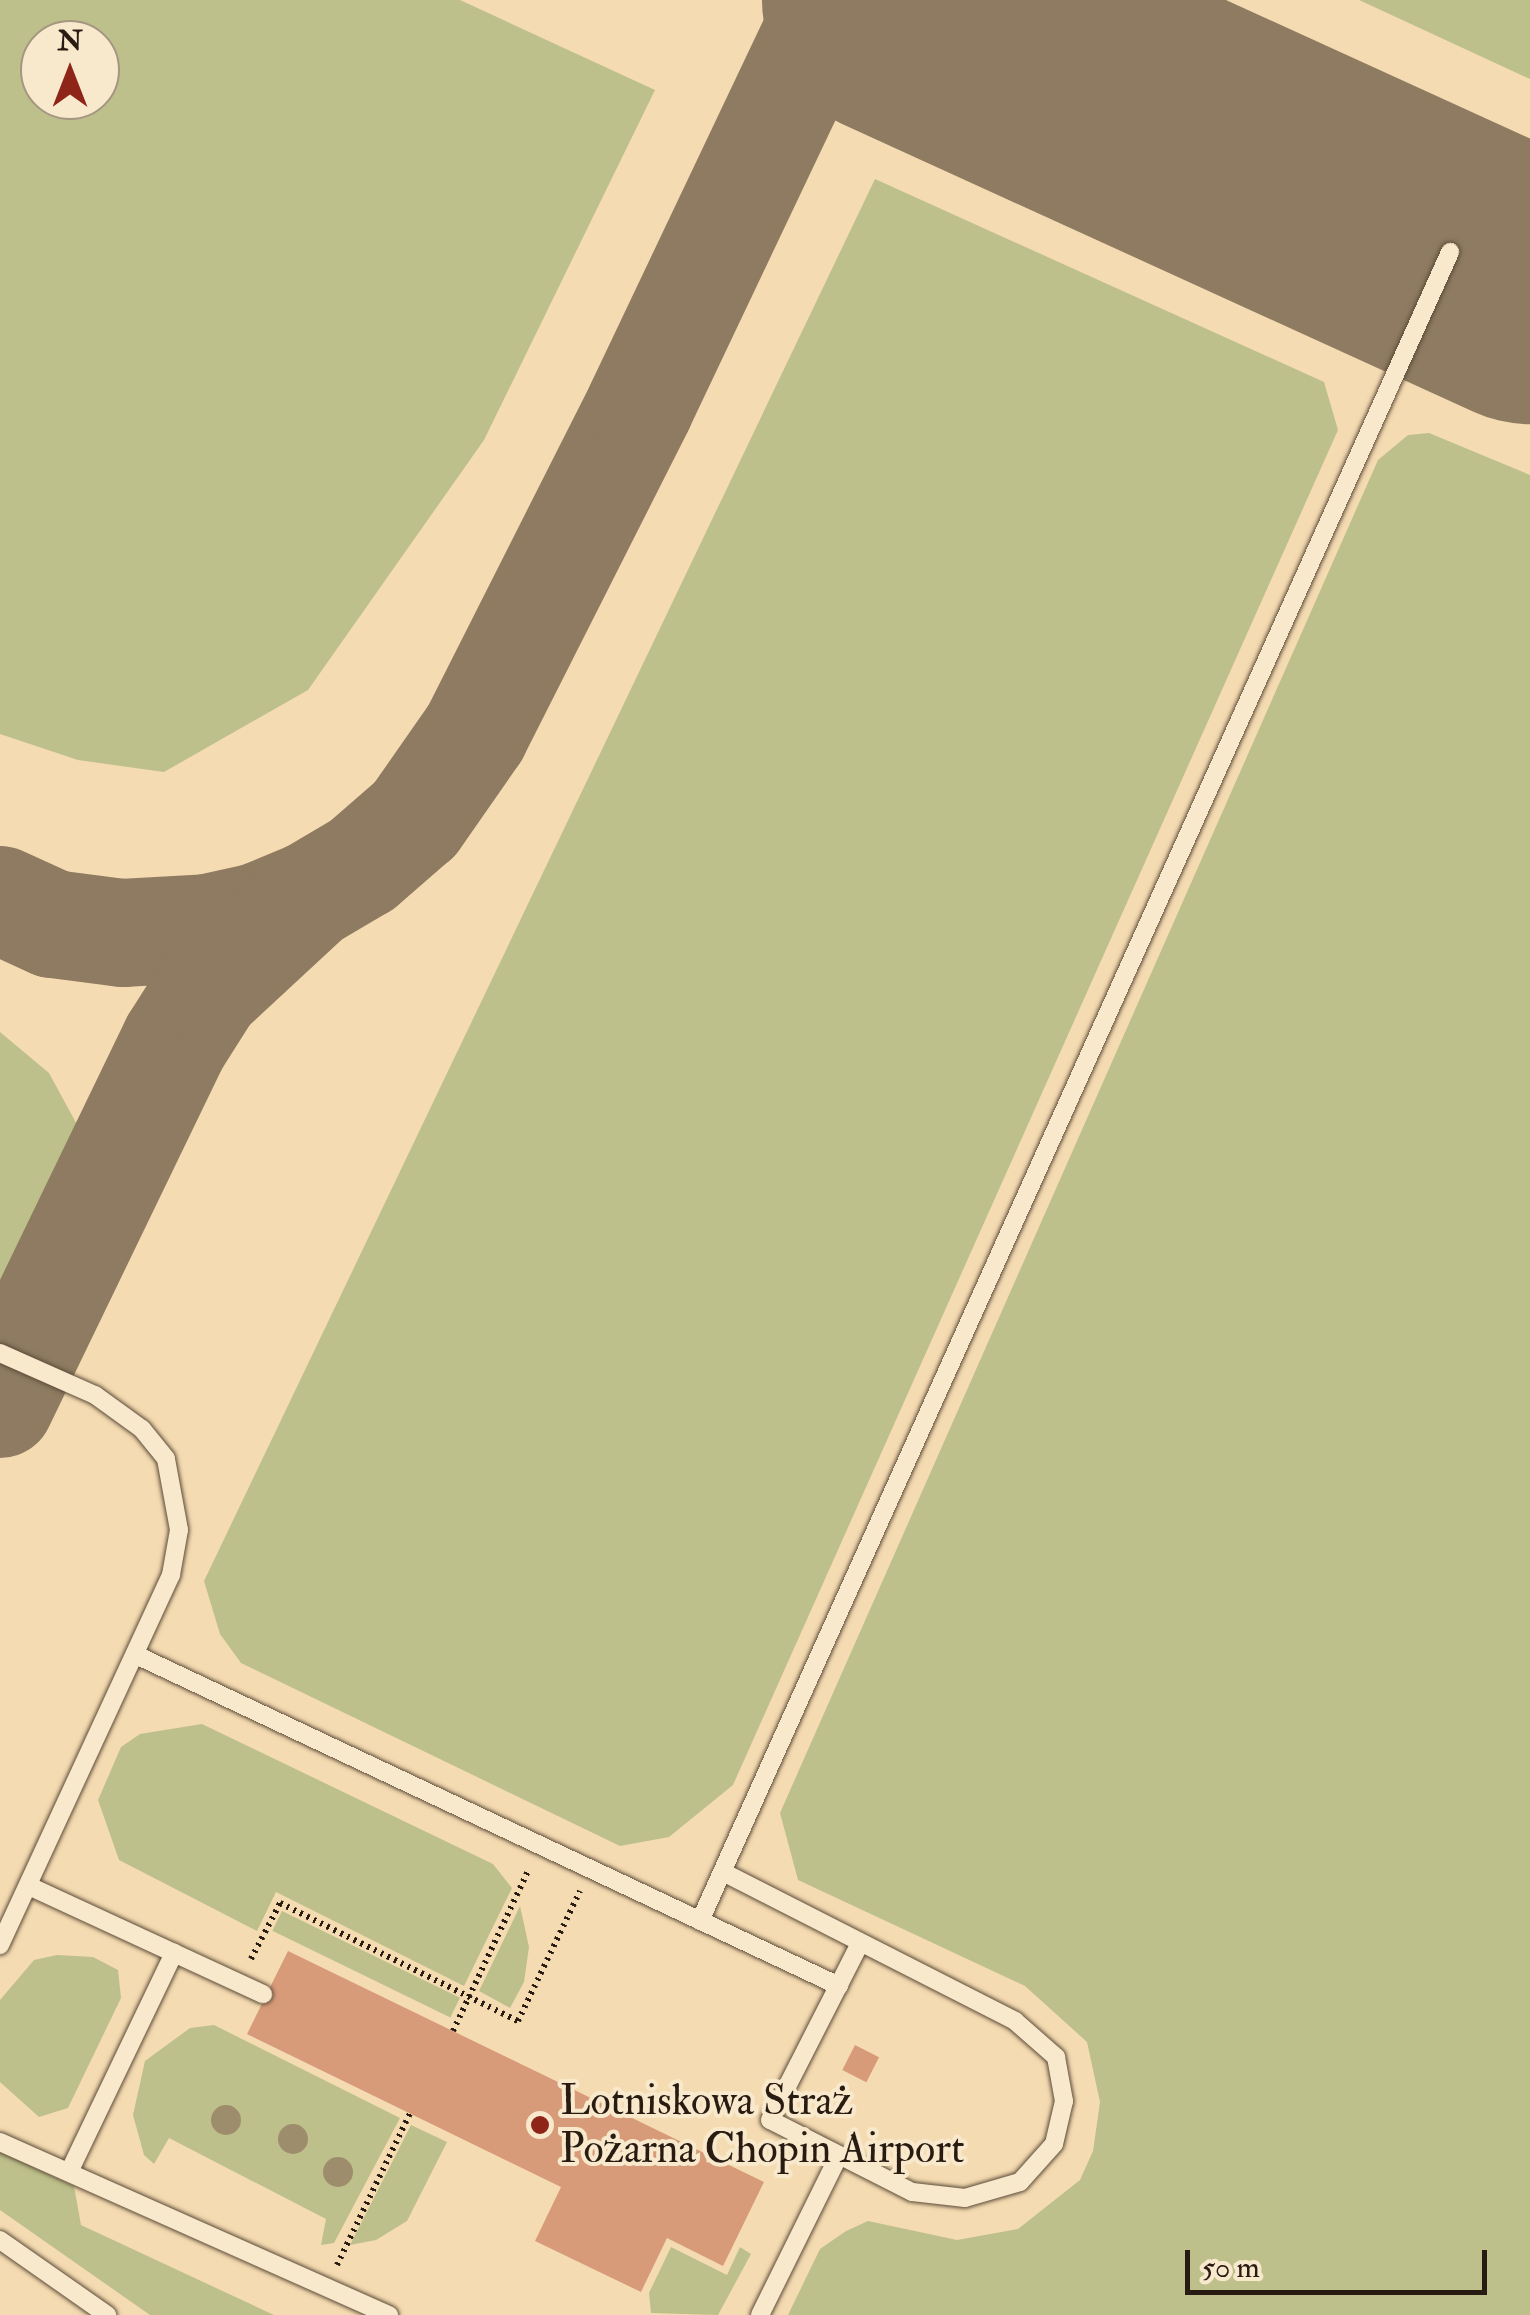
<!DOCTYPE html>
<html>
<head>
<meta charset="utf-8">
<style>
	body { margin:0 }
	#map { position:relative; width:1530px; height:2315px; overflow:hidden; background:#f5dbb1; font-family:"IM FELL Double Pica",serif }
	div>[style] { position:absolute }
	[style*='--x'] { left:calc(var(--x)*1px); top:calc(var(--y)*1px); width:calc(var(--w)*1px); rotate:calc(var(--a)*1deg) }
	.green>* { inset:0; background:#bdc08a; transform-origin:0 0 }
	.taxiway>* { height:108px; margin:-54px; padding:0 54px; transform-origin:54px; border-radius:54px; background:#8e7b61 }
	.runway>* { height:272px; margin:-136px; padding:0 136px; transform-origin:136px; border-radius:136px; background:#8e7b61 }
	.building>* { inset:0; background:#d89b79; transform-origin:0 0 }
	.path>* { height:6px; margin-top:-3px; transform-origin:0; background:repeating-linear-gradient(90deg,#281b11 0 2.5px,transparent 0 7.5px) }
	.roads { filter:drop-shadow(0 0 2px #5b4b39) drop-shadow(0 0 2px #5b4b39) }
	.lane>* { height:18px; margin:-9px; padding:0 9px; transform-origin:9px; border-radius:9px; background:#f8e8cc }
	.trees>* { width:30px; height:30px; margin:-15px; border-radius:50%; background:#9d8d6d }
	.dots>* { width:28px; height:28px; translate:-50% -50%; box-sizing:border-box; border:5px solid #f8e8cc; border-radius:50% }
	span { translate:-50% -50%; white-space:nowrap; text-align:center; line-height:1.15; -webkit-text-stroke:8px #f8e8cc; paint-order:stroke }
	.poi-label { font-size:42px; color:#281b11 }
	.left { translate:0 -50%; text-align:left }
	.north { position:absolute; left:20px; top:20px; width:100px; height:100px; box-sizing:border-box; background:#f8e8cc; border:2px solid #a59681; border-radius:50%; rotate:0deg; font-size:28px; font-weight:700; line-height:40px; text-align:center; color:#281b11 }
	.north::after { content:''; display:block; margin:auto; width:35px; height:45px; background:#8f2418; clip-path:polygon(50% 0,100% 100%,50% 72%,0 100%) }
	.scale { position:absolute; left:1185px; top:2250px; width:302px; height:45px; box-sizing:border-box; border:5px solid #281b11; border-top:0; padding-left:12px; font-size:30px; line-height:35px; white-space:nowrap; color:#281b11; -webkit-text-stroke:8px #f8e8cc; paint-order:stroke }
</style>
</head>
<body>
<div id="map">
	<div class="green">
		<i style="clip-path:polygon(evenodd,0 0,460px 0,655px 90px,484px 440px,308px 690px,164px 772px,78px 760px,0 734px,0 0,40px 40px,100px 40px,100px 100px,40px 100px,40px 40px)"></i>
		<i style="clip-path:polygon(1359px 0,1530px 0,1530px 79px)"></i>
		<i style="clip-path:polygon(875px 179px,1324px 382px,1338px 430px,733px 1785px,669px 1837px,620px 1846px,241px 1663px,220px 1634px,204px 1581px)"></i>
		<i style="clip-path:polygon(1429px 433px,1530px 475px,1530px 2315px,788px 2315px,820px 2249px,846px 2231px,868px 2221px,957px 2240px,1018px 2229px,1080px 2180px,1093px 2151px,1100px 2102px,1087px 2042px,1025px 1986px,798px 1880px,780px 1813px,1378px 460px,1408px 435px)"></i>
		<i style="clip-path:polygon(0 1032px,49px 1073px,87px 1143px,86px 1169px,13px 1334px,0 1328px)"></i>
		<i style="clip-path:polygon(202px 1724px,493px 1864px,512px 1888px,464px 1986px,276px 1892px,257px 1931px,119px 1860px,98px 1800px,121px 1747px,140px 1734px)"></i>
		<i style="clip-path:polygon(520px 1906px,529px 1947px,524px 1982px,510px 2008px,479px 1991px)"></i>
		<i style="left:282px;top:1911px;width:198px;height:22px;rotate:26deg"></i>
		<i style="clip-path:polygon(57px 1955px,93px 1957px,118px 1970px,121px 1998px,68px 2108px,39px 2117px,0 2082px,0 2000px,34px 1960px)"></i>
		<i style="clip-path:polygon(214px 2025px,400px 2118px,334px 2243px,321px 2245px,326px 2219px,169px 2138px,154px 2164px,144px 2155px,133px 2115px,145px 2061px,190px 2028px)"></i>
		<i style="clip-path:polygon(411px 2125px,447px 2142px,407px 2221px,376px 2240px,350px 2245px)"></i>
		<i style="clip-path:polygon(0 2152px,74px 2186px,81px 2225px,274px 2315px,150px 2315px,0 2210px)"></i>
		<i style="clip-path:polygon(671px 2247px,727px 2275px,740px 2247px,751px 2254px,718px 2315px,651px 2313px,649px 2293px)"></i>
	</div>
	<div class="taxiway">
		<i style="--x:1006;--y:0;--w:125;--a:45.3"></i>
		<i style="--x:0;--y:900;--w:58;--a:24.4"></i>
		<i style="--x:53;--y:924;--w:70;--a:7.4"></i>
		<i style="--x:122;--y:933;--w:86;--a:-3.3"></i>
		<i style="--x:208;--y:928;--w:51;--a:-12.4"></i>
		<i style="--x:258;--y:917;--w:57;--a:-22.5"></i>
		<i style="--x:311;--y:895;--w:59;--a:-30.5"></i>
		<i style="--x:362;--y:865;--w:70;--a:-41"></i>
		<i style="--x:415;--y:819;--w:105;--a:-55.1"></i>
		<i style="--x:475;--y:733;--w:366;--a:-63.2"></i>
		<i style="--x:640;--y:406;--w:450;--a:-64.6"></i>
		<i style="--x:0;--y:1404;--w:402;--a:-64.2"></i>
		<i style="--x:175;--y:1042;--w:62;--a:-57.6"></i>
		<i style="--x:208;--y:990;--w:131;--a:-42.8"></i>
	</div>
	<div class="runway">
		<i style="--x:898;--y:0;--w:695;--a:24.5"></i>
	</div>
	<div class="building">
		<i style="clip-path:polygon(288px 1951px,764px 2182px,723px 2266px,667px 2238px,641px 2292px,535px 2241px,561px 2187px,247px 2034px)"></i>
		<i style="left:855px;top:2045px;width:27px;height:28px;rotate:27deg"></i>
	</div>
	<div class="path">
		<i style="--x:251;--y:1959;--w:63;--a:-62.6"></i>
		<i style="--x:280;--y:1903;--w:266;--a:26.4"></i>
		<i style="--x:518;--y:2021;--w:144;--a:-64.5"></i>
		<i style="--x:453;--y:2031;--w:179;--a:-64.9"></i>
		<i style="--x:337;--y:2265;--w:169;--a:-64.3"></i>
	</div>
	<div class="roads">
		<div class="lane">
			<i style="--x:0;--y:1353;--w:104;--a:23.9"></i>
			<i style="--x:95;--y:1395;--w:58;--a:35.9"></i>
			<i style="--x:142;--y:1429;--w:38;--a:51"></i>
			<i style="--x:166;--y:1459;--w:72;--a:79.6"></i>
			<i style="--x:179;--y:1530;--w:46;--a:100.1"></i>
			<i style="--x:171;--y:1575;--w:408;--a:114.8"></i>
			<i style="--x:136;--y:1655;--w:777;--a:25.21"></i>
			<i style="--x:723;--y:1872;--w:328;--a:27"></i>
			<i style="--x:1015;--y:2021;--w:55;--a:41.3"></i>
			<i style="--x:1056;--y:2057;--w:45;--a:79.7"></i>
			<i style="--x:1064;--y:2101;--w:44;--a:103.1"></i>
			<i style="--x:1054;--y:2144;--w:51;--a:131.8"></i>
			<i style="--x:1020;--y:2182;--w:57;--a:163.8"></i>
			<i style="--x:965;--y:2198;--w:53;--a:-173.5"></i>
			<i style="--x:912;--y:2192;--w:159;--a:-153.1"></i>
			<i style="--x:770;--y:2120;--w:199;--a:-63"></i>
			<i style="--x:29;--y:1886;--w:258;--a:24.8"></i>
			<i style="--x:700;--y:1921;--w:1830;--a:-65.8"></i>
			<i style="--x:0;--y:2142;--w:426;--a:24"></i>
			<i style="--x:70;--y:2170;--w:241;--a:-64.4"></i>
			<i style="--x:0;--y:2240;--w:131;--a:35"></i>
			<i style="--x:760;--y:2315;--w:178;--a:-63.7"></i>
		</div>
	</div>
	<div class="trees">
		<i style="left:226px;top:2120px"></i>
		<i style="left:293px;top:2139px"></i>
		<i style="left:338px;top:2172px"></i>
	</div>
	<div class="dots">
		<i style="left:540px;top:2125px;background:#8f2418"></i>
	</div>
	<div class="poi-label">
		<span class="left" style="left:560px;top:2125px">Lotniskowa Straż<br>Pożarna Chopin Airport</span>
	</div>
	<div class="north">N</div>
	<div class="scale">50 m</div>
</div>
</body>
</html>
